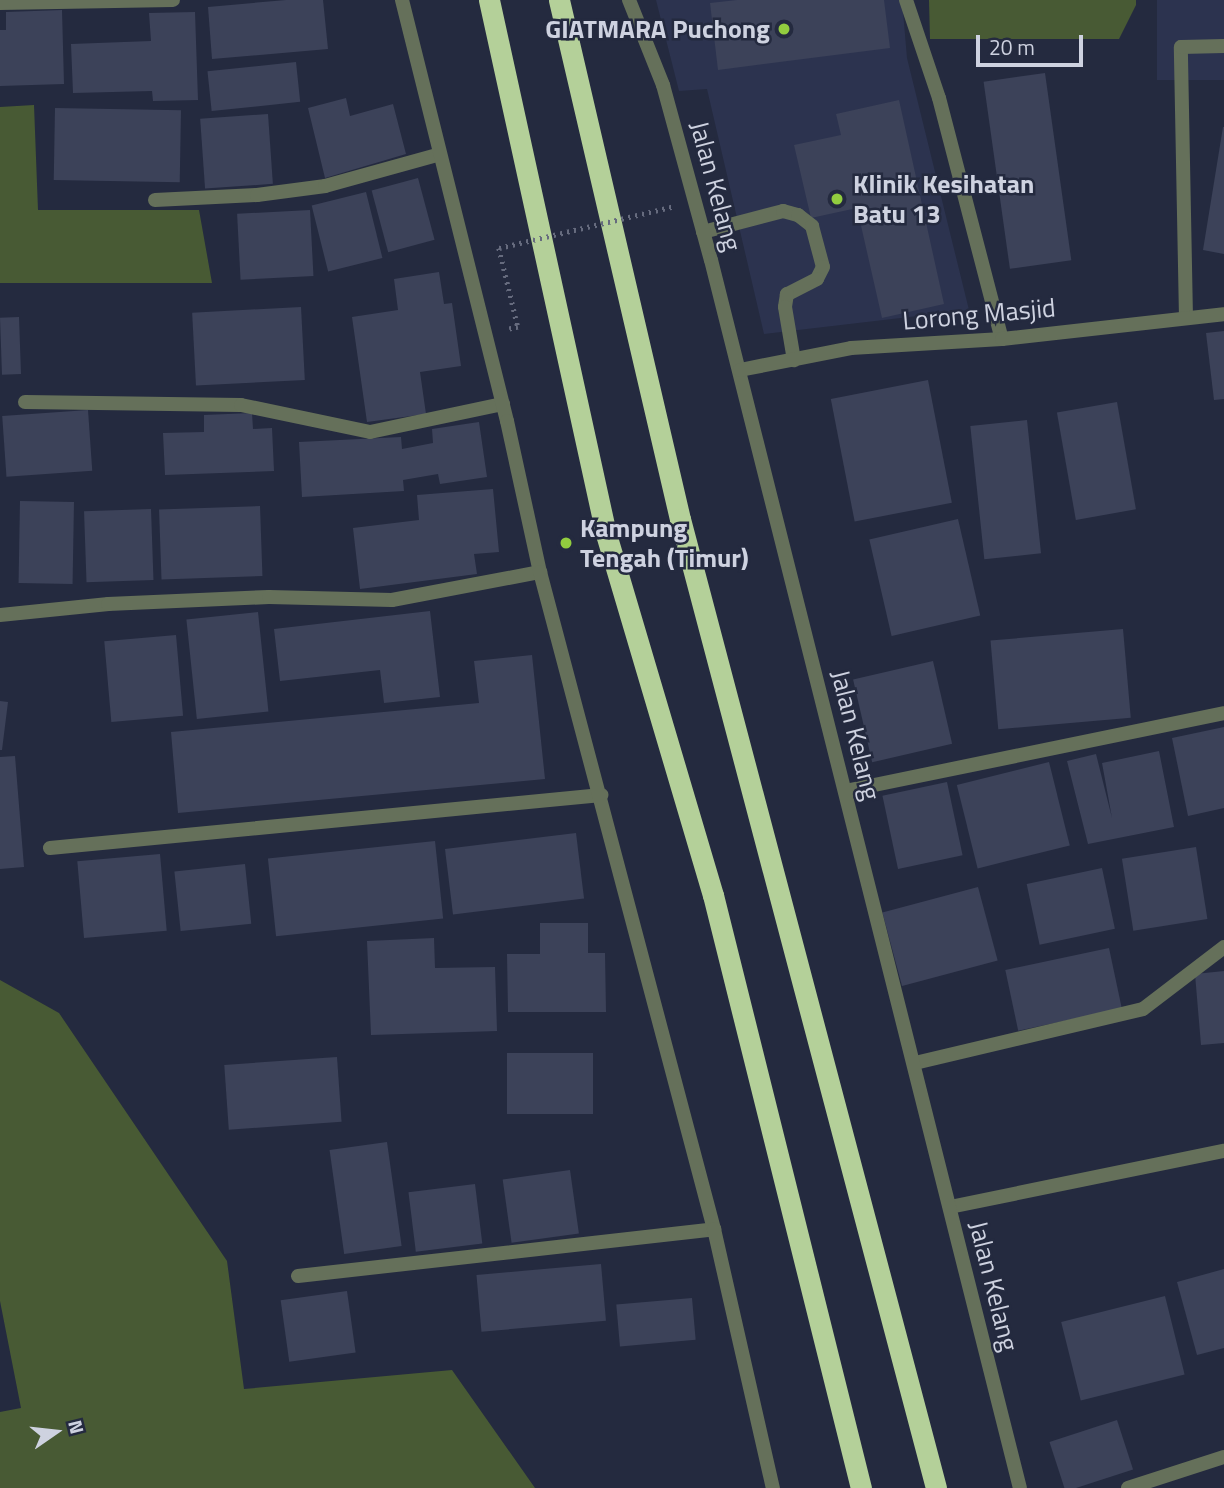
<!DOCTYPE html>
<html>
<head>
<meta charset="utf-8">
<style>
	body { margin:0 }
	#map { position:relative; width:1224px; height:1488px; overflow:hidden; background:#242a3f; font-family:"Titillium Web",sans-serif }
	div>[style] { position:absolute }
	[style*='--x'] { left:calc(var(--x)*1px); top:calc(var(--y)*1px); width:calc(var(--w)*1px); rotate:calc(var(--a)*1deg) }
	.built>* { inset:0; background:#2c334f; transform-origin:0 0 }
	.green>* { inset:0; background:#485a34 }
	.building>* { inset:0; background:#3c4259; transform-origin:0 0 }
	.path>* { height:4.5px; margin-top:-2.25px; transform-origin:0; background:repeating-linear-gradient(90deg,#666b7e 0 2px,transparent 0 7px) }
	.lane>* { height:14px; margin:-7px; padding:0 7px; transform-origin:7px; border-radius:7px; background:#65705a }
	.street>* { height:14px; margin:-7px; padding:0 7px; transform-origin:7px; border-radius:7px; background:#65705a }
	.highway>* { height:21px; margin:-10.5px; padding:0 10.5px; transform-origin:10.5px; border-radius:10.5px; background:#b4d099 }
	.path-bridge>* { height:4.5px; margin-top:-2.25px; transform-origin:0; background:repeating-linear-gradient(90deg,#666b7e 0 2px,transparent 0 7px) }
	.dots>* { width:19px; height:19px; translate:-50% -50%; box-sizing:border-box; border:4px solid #242a3f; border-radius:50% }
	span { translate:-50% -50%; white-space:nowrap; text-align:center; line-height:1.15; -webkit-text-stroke:5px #242a3f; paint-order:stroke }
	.poi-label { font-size:26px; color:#ced2e0; font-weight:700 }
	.right { translate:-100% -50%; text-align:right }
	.left { translate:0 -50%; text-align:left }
	.street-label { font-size:26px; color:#ced2e0 }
	.north { position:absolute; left:21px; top:1397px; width:70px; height:70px; -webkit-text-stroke:5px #242a3f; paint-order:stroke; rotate:76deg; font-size:19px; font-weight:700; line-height:28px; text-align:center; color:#ced2e0 }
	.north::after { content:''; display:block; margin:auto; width:24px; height:32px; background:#ced2e0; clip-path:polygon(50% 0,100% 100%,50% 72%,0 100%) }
	.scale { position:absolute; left:976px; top:35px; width:107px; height:32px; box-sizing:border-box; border:4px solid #ced2e0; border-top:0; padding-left:9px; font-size:21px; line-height:24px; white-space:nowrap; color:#ced2e0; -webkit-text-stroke:5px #242a3f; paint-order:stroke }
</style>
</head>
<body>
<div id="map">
	<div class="built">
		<i style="clip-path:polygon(656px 0,902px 0,907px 58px,969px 310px,764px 334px,707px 89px,679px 91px)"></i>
		<i style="left:1157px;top:0;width:67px;height:80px"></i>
	</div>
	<div class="green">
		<i style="clip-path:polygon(929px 0,1136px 0,1136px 5px,1119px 39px,930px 39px)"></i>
		<i style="clip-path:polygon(34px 105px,38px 210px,199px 210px,212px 283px,0 283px,0 107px)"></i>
		<i style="clip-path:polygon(0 980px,59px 1013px,227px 1261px,244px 1389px,452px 1370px,535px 1488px,0 1488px,0 1412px,21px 1408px,0 1301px)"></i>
	</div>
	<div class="building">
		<i style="clip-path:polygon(286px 0,323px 0,328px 49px,212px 59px,208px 7px)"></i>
		<i style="clip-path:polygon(737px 0,884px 0,890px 48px,718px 70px,710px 3px)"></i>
		<i style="clip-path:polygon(62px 10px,64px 84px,0 86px,0 30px,6px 30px,6px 12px)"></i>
		<i style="clip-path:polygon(195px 12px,198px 100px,153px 101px,152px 91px,73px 93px,71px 44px,151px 41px,149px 13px)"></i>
		<i style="left:296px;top:62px;width:40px;height:89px;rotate:84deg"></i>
		<i style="left:1045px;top:73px;width:189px;height:62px;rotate:82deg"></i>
		<i style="clip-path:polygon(346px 98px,350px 116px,393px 104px,406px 154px,325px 178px,308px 108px)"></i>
		<i style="clip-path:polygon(899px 100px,944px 304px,882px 318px,857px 208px,811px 218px,794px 145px,841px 135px,836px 114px)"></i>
		<i style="left:55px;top:108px;width:126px;height:72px;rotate:1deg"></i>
		<i style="left:268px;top:114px;width:70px;height:68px;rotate:86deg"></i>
		<i style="clip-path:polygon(1223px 127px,1224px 127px,1224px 254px,1203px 250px)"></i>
		<i style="left:418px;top:178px;width:64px;height:48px;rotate:75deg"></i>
		<i style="left:366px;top:192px;width:68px;height:56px;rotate:76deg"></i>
		<i style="left:310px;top:210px;width:66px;height:73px;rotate:87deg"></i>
		<i style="clip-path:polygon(439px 272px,444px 304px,452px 303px,461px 366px,420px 372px,426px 414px,367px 422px,352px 317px,398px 310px,394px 279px)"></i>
		<i style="left:301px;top:307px;width:73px;height:109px;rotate:87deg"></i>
		<i style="left:19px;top:317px;width:57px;height:19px;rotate:88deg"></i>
		<i style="clip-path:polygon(1224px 331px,1224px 399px,1214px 400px,1206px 333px)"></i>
		<i style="left:928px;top:380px;width:125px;height:99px;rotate:79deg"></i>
		<i style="left:1117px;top:402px;width:109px;height:61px;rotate:80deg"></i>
		<i style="left:88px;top:410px;width:61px;height:86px;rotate:86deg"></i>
		<i style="clip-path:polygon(252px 413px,253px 429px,272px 428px,274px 471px,165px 475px,163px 433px,204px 432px,204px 415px)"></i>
		<i style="left:1027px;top:420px;width:134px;height:57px;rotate:84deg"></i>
		<i style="clip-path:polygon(479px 422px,487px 477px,440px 484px,438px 474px,403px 480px,404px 491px,302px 497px,299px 442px,401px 437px,402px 449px,433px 443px,432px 429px)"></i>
		<i style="clip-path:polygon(493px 489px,499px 552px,474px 554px,477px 574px,360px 589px,353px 528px,419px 520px,417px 495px)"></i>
		<i style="left:20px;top:501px;width:54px;height:82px;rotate:1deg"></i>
		<i style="left:260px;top:506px;width:70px;height:101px;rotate:88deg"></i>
		<i style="left:151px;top:509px;width:71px;height:67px;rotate:88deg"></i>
		<i style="left:958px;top:519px;width:99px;height:91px;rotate:77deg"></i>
		<i style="clip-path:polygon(430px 611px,440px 697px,384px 703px,380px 670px,280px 681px,274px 629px)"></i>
		<i style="left:258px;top:612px;width:100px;height:72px;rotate:84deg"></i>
		<i style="left:1123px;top:629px;width:89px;height:133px;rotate:85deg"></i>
		<i style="left:176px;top:635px;width:81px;height:72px;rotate:85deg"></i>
		<i style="clip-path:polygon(532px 655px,545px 779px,178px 813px,171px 732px,479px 703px,474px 661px)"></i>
		<i style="left:933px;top:661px;width:85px;height:82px;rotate:77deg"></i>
		<i style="clip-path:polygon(0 701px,8px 702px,2px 750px,0 750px)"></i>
		<i style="clip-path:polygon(1224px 727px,1224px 808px,1188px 816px,1172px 738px)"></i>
		<i style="clip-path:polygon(1159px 751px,1174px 827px,1088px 844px,1067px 761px,1096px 754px,1112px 818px,1102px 763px)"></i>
		<i style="clip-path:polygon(15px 756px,24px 867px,0 869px,0 757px)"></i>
		<i style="left:1049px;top:762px;width:86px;height:95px;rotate:76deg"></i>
		<i style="left:947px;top:782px;width:75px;height:66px;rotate:78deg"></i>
		<i style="left:576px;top:833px;width:66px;height:132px;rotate:83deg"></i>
		<i style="left:435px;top:841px;width:78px;height:168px;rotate:84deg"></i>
		<i style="left:1196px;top:847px;width:73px;height:75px;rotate:81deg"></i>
		<i style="left:160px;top:854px;width:77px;height:83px;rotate:85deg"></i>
		<i style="left:245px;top:864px;width:60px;height:71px;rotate:84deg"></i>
		<i style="left:1102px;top:868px;width:62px;height:77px;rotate:78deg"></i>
		<i style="left:978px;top:887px;width:76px;height:99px;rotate:75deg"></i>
		<i style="clip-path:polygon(540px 923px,588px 923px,588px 953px,605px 953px,606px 1012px,508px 1012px,507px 954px,540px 954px)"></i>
		<i style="clip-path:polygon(434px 938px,435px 968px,495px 967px,497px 1031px,371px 1035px,367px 941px)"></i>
		<i style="left:1109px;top:948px;width:62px;height:106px;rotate:78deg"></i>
		<i style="clip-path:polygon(1224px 971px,1224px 1043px,1201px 1045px,1195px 974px)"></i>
		<i style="left:507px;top:1053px;width:86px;height:61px"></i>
		<i style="left:337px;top:1057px;width:65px;height:113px;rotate:86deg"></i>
		<i style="left:387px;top:1142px;width:105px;height:58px;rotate:82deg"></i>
		<i style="left:570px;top:1170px;width:64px;height:68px;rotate:82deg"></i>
		<i style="left:475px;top:1184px;width:60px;height:67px;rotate:83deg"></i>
		<i style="left:601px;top:1264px;width:57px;height:125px;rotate:85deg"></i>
		<i style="clip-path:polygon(1224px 1269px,1224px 1348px,1197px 1355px,1177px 1282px)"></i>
		<i style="left:347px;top:1291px;width:62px;height:67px;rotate:82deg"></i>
		<i style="left:1165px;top:1296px;width:81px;height:107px;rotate:76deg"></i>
		<i style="left:692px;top:1298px;width:42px;height:76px;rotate:85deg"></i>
		<i style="left:1117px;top:1420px;width:52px;height:71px;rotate:72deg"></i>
	</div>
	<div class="path">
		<i style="--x:499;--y:248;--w:81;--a:76.5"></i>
		<i style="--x:518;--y:327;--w:9;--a:167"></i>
	</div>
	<div class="lane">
		<i style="--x:906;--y:0;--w:103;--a:71.4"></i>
		<i style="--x:939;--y:98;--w:249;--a:75.4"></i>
		<i style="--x:0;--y:3;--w:173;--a:-1"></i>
		<i style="--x:155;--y:200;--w:102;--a:-2.8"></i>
		<i style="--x:257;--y:195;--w:69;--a:-7.5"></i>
		<i style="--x:325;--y:186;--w:119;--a:-15.5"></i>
		<i style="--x:703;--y:232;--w:83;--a:-14.7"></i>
		<i style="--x:783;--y:211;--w:16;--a:15"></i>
		<i style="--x:798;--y:215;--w:18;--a:38"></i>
		<i style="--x:812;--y:226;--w:42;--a:75"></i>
		<i style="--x:823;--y:267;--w:13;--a:117"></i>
		<i style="--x:817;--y:279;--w:34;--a:153"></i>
		<i style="--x:787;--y:294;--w:13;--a:99"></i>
		<i style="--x:785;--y:307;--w:54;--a:80.4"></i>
		<i style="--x:1186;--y:318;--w:271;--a:-91.1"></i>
		<i style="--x:1181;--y:47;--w:43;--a:-1.3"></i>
		<i style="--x:25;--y:402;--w:216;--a:0.8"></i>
		<i style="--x:241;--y:405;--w:132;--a:11.8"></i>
		<i style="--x:370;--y:432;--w:136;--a:-11.9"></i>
		<i style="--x:0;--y:615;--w:109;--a:-5.8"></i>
		<i style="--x:108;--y:604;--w:161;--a:-2.5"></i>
		<i style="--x:269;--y:597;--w:123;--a:1.4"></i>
		<i style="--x:392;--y:600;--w:151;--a:-10.7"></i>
		<i style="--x:845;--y:791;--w:387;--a:-11.6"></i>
		<i style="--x:50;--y:848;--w:554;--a:-5.49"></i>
		<i style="--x:915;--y:1063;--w:234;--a:-13.3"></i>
		<i style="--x:1143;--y:1009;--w:102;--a:-37.4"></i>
		<i style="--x:950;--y:1207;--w:280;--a:-11.6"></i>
		<i style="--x:298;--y:1276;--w:419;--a:-6.4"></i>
		<i style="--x:1128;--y:1488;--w:101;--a:-17.9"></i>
	</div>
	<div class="street">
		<i style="--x:402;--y:0;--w:434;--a:76"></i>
		<i style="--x:507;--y:421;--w:155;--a:77.7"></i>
		<i style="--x:540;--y:572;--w:680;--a:75.17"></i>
		<i style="--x:714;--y:1229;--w:266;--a:77.2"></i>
		<i style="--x:629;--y:0;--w:92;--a:68.2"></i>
		<i style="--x:663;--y:85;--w:181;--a:74.7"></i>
		<i style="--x:711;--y:260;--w:1266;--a:75.88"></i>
		<i style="--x:740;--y:370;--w:113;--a:-11.2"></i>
		<i style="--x:851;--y:348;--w:151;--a:-3.4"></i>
		<i style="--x:1002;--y:339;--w:223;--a:-6.4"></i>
	</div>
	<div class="highway">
		<i style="--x:489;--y:0;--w:547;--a:77.64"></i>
		<i style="--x:606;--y:534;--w:377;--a:73.5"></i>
		<i style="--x:713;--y:895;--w:611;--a:75.99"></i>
		<i style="--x:559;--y:0;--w:533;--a:76.88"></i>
		<i style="--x:680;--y:519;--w:1002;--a:75.2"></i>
	</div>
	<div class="path-bridge">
		<i style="--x:499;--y:248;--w:181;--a:-13.4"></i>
	</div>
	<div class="dots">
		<i style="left:784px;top:29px;background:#92cd3f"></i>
		<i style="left:837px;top:199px;background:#92cd3f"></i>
		<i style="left:566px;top:543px;background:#92cd3f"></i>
	</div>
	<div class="poi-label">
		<span class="right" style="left:770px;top:29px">GIATMARA Puchong</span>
		<span class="left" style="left:853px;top:199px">Klinik Kesihatan<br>Batu 13</span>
		<span class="left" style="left:580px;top:543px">Kampung<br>Tengah (Timur)</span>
	</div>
	<div class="street-label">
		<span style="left:716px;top:186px;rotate:75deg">Jalan Kelang</span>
		<span style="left:979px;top:314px;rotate:-5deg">Lorong Masjid</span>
		<span style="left:856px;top:735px;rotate:76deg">Jalan Kelang</span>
		<span style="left:994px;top:1286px;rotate:76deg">Jalan Kelang</span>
	</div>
	<div class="north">N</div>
	<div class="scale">20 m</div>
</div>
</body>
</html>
